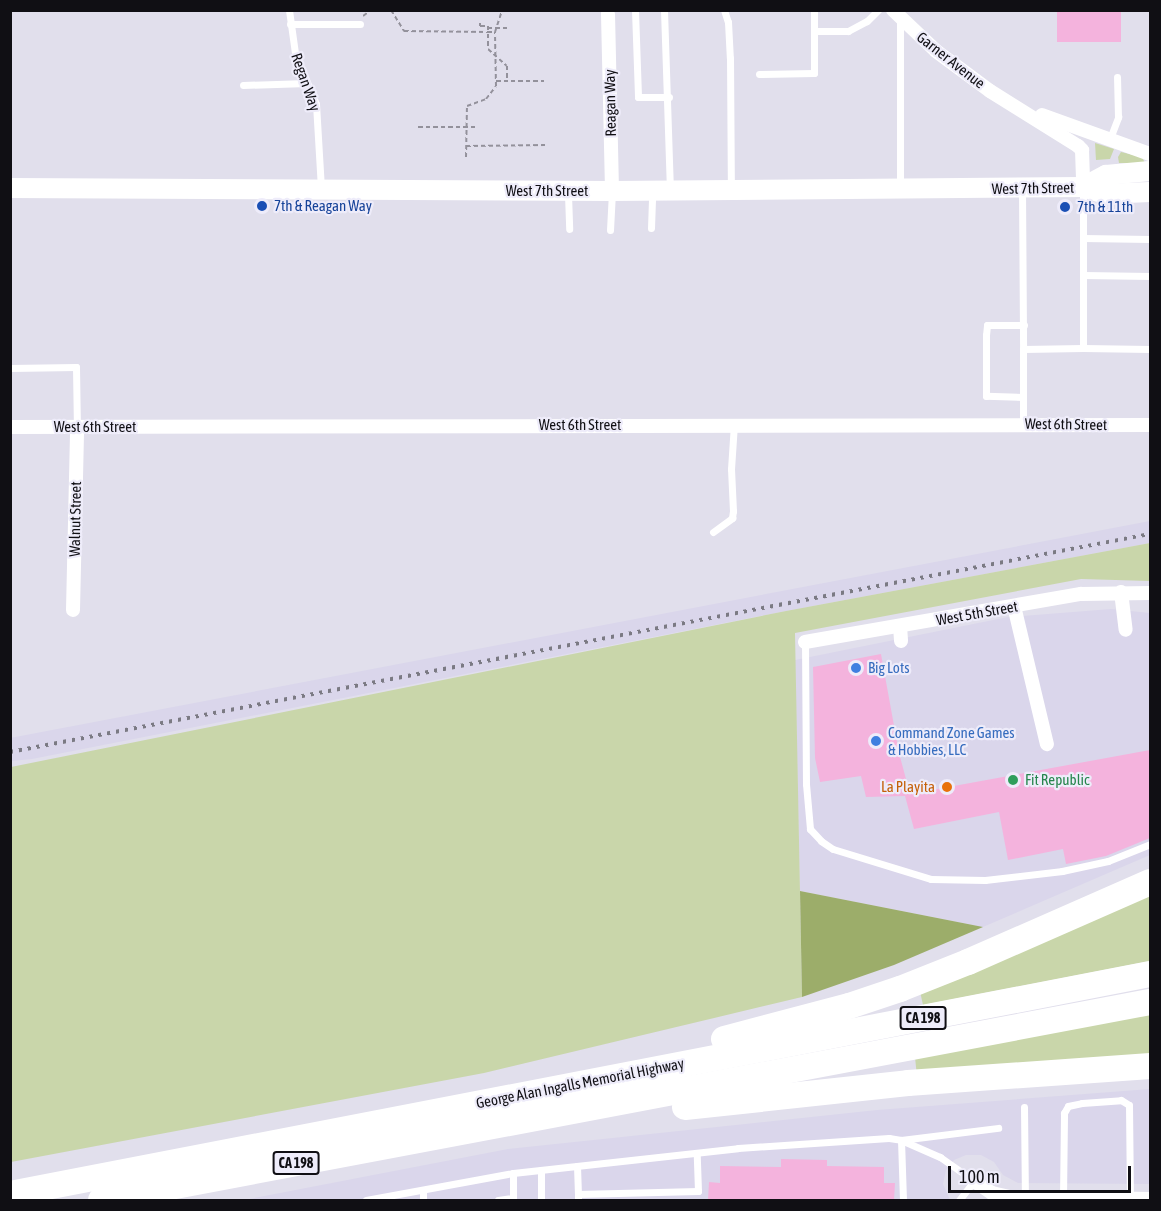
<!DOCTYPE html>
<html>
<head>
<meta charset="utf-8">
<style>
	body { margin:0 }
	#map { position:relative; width:1161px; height:1211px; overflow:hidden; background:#e1dfec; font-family:"Asap Condensed",sans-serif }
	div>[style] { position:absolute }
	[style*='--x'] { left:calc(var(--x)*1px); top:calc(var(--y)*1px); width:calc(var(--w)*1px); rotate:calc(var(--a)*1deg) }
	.built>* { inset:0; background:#dad6eb }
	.green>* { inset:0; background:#c9d6aa }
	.forest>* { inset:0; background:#9cad6a }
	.building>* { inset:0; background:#f4b3dd; transform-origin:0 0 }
	.path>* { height:2px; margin-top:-1px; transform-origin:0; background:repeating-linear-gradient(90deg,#93919b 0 4.5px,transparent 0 7.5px) }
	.lane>* { height:7px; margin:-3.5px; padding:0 3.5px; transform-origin:3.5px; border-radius:3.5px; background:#fff }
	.street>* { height:14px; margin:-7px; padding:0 7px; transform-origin:7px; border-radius:7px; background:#fff }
	.secondary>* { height:20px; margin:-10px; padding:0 10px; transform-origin:10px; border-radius:10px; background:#fff }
	.highway>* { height:26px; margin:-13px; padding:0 13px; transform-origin:13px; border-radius:13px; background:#fff }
	.rail>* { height:4px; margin-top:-2px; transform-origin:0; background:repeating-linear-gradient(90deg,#7b7a83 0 3px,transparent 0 9px) }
	.dots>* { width:16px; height:16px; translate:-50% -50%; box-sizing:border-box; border:3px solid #eeecfa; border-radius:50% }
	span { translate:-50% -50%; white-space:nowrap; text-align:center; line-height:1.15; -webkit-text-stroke:4.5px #eeecfa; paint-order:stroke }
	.shield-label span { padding:2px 4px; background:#eeecfa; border:2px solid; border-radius:4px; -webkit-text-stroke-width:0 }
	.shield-label { font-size:14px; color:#100f14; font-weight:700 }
	.street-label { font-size:15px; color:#100f14 }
	.transit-label { font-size:15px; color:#164399 }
	.left { translate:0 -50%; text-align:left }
	.shop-label { font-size:15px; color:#366cbe }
	.leisure-label { font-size:15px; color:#27864d }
	.food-label { font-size:15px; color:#c56008 }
	.right { translate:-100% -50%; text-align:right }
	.frame { position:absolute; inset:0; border:12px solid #100f14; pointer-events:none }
	.scale { position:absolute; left:948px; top:1166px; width:183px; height:27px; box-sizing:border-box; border:3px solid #100f14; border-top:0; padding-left:8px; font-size:18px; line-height:21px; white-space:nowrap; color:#100f14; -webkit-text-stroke:4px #eeecfa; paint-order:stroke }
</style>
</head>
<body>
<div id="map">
	<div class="built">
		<i style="clip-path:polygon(1150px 521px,1150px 543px,786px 611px,32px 759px,11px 761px,10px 738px)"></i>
		<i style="clip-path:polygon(1111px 609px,1150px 613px,1150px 855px,983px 927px,800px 891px,795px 660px,1008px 617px)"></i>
		<i style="clip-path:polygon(1150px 1089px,1150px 1184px,1018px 1183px,1003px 1175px,994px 1162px,981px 1155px,966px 1155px,954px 1160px,946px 1170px,943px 1184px,950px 1200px,244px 1200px,508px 1149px,877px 1110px)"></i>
	</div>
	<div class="green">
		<i style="clip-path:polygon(1095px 143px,1114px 149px,1110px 159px,1096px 160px)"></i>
		<i style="clip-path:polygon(1121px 152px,1142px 157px,1145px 163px,1119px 163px,1118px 157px)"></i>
		<i style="clip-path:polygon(1150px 543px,1150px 581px,1081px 579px,795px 633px,802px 997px,484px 1073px,11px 1162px,11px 767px,786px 611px)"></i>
		<i style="clip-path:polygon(1150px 889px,1150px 961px,923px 1005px,919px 987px)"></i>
		<i style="clip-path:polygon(1150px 1014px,1150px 1059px,917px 1077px,915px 1057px)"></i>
	</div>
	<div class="forest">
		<i style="clip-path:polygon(800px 891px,983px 927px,894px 965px,802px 997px)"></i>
	</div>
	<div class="building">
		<i style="left:1057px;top:10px;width:64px;height:32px"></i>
		<i style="clip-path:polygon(881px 654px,899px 753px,910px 794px,1150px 750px,1150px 838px,1106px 856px,1066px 864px,1063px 849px,1008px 860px,999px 812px,914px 829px,905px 796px,866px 797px,861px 776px,820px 782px,815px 758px,813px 667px)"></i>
		<i style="clip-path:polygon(781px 1159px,827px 1160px,827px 1166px,884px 1167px,884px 1183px,895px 1183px,894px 1200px,708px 1200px,709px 1182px,720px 1183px,720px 1166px,781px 1167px)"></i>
	</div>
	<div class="path">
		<i style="--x:391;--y:10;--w:25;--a:58"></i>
		<i style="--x:404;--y:31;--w:84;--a:0.7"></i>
		<i style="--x:488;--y:32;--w:7;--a:0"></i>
		<i style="--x:495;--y:32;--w:23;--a:-72"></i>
		<i style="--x:363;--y:16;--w:10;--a:-37"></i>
		<i style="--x:480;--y:23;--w:3;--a:90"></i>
		<i style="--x:480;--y:26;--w:8;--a:0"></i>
		<i style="--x:488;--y:26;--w:23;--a:90"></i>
		<i style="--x:488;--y:49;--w:25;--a:42"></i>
		<i style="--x:507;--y:66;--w:15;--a:90"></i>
		<i style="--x:488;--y:28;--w:21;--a:0"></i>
		<i style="--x:496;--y:81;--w:48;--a:0"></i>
		<i style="--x:418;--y:127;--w:58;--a:0"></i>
		<i style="--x:466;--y:146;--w:79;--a:-0.7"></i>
		<i style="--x:466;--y:157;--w:51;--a:-88.9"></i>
		<i style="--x:467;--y:106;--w:20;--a:-20"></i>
		<i style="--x:486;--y:99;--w:16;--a:-52"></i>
		<i style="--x:496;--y:86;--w:54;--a:-91.1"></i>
	</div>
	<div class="lane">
		<i style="--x:289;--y:10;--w:43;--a:82.1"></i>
		<i style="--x:295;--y:53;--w:55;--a:67.6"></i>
		<i style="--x:316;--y:104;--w:84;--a:86.6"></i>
		<i style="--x:635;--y:10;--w:87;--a:88"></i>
		<i style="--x:638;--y:97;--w:31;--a:0"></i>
		<i style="--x:664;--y:10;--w:179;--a:88.1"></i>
		<i style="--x:724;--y:10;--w:13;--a:72"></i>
		<i style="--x:728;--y:22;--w:36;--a:87"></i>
		<i style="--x:730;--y:58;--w:129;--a:89.6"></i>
		<i style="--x:814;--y:10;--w:21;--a:90"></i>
		<i style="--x:290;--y:24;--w:70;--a:0"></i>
		<i style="--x:759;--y:74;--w:55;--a:-1"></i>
		<i style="--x:814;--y:73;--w:42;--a:-90"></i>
		<i style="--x:814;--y:31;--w:34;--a:0"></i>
		<i style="--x:848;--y:31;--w:21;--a:-28"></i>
		<i style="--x:867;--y:21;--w:16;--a:-45"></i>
		<i style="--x:243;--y:85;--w:64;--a:-1.8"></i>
		<i style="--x:1109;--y:141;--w:26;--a:-69"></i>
		<i style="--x:1118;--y:117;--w:40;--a:-91.4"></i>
		<i style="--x:900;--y:188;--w:169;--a:-90"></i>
		<i style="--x:1022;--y:190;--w:159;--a:89.6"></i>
		<i style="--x:1083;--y:190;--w:158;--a:90"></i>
		<i style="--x:1083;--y:348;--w:67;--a:0.9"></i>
		<i style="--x:568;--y:194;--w:35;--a:88"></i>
		<i style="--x:651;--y:228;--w:34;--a:-88"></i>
		<i style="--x:610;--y:230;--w:36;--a:-87"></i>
		<i style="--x:1083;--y:238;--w:67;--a:0.9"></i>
		<i style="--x:1083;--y:275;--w:67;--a:0.9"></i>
		<i style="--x:10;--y:368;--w:66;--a:-0.9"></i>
		<i style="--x:76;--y:367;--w:61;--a:89.1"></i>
		<i style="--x:1023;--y:397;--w:37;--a:-178"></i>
		<i style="--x:986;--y:396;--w:61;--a:-90"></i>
		<i style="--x:986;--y:335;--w:10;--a:-84"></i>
		<i style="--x:987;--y:325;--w:37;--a:0"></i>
		<i style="--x:1023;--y:424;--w:75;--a:-90"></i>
		<i style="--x:1023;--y:349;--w:60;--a:-1"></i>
		<i style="--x:713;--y:532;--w:24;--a:-36"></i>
		<i style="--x:732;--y:518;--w:7;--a:-82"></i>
		<i style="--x:733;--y:511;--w:42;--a:-92.7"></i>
		<i style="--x:731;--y:469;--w:45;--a:-86.2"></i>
		<i style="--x:805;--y:642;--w:142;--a:89.6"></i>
		<i style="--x:806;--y:784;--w:45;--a:84.9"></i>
		<i style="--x:810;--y:829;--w:16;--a:47"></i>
		<i style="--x:821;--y:841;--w:14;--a:34"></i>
		<i style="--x:833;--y:849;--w:102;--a:17"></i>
		<i style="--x:931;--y:879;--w:54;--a:1.1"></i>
		<i style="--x:985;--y:880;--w:78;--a:-6.7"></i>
		<i style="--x:1062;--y:871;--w:47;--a:-12.3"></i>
		<i style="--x:1108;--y:861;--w:45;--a:-22"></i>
		<i style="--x:1024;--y:1107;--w:91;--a:89.4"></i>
		<i style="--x:577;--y:1166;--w:28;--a:88"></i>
		<i style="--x:513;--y:1173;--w:27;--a:90"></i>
		<i style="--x:423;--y:1190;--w:10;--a:90"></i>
		<i style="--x:1063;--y:1198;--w:85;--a:-89.3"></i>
		<i style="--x:1064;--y:1113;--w:8;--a:-60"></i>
		<i style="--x:1068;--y:1106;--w:14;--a:-12"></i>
		<i style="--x:1082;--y:1103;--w:39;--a:-4"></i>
		<i style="--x:1121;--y:1100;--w:9;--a:32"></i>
		<i style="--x:1129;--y:1105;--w:94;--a:89.4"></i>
		<i style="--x:366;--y:1200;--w:149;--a:-10.4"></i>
		<i style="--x:513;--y:1173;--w:226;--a:-6.3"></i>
		<i style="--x:738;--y:1148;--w:151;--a:-3.8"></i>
		<i style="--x:889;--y:1138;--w:12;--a:9"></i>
		<i style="--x:901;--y:1140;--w:43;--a:23.6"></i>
		<i style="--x:940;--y:1157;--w:42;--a:35.2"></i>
		<i style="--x:974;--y:1181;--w:24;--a:128"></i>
		<i style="--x:498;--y:1200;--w:15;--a:-8"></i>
		<i style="--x:541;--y:1200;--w:30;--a:-90"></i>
		<i style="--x:578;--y:1200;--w:6;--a:-90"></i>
		<i style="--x:578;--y:1194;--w:120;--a:-1.4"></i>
		<i style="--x:698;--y:1191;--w:38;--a:-92"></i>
		<i style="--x:903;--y:1200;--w:60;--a:-91.9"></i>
		<i style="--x:901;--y:1140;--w:98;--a:-7.1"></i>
	</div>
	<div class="street">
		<i style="--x:893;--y:10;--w:59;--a:43.6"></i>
		<i style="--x:936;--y:51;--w:67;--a:36.5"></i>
		<i style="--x:990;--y:91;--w:104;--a:32"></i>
		<i style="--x:1078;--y:146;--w:6;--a:45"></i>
		<i style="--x:1082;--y:150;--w:37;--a:88"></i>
		<i style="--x:608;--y:14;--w:177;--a:88.7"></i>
		<i style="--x:1042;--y:115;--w:115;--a:19.9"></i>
		<i style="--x:10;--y:427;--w:1140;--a:-0.1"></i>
		<i style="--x:1121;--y:592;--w:38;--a:83"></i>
		<i style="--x:1014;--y:606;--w:142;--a:76.6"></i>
		<i style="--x:73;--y:610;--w:182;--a:-88.7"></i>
		<i style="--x:900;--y:626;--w:15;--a:86"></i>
		<i style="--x:805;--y:642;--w:280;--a:-9.9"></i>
		<i style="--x:1081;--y:594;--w:69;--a:-0.8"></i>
		<i style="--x:974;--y:1181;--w:22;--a:34"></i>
		<i style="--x:992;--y:1193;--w:17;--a:13"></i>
		<i style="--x:1009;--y:1197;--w:141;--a:0.8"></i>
	</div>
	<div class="secondary">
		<i style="--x:1083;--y:187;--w:26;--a:-28"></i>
		<i style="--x:1106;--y:175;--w:44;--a:-5.2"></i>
		<i style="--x:10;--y:188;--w:602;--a:0.29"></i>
		<i style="--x:612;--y:191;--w:471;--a:-0.5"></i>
		<i style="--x:1083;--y:187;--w:22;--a:18"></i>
		<i style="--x:1104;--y:194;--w:46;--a:-2.5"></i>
	</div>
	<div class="highway">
		<i style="--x:724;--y:1039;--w:129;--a:-14.8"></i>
		<i style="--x:849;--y:1006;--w:54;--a:-18.4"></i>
		<i style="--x:900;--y:989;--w:73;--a:-21.7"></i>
		<i style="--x:968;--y:962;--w:199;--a:-23.7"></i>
		<i style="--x:685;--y:1107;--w:224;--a:-6.1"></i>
		<i style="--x:908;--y:1083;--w:243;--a:-4"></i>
		<i style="--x:10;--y:1194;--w:1161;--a:-10.92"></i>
		<i style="--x:101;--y:1200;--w:1068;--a:-10.69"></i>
	</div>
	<div class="rail">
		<i style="--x:10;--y:752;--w:1161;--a:-10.83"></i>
	</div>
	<div class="dots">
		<i style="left:262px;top:206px;background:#1a4fb4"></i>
		<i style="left:1065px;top:207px;background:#1a4fb4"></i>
		<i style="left:856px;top:668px;background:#3f7fe0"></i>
		<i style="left:876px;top:741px;background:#3f7fe0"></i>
		<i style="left:1013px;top:780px;background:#2e9e5b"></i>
		<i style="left:947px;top:787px;background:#e8710a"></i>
	</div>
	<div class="shield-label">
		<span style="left:923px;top:1018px">CA 198</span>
		<span style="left:296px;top:1163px">CA 198</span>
	</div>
	<div class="street-label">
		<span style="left:951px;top:60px;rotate:38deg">Garner Avenue</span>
		<span style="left:306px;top:82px;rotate:71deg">Regan Way</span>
		<span style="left:610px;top:103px;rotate:-91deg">Reagan Way</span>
		<span style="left:1033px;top:188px;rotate:-1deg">West 7th Street</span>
		<span style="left:547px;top:191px">West 7th Street</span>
		<span style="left:1066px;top:424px;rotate:1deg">West 6th Street</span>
		<span style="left:580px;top:425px">West 6th Street</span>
		<span style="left:95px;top:427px">West 6th Street</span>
		<span style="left:75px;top:519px;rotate:-89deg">Walnut Street</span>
		<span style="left:977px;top:613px;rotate:-10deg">West 5th Street</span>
		<span style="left:580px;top:1083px;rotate:-11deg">George Alan Ingalls Memorial Highway</span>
	</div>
	<div class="transit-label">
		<span class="left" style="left:274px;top:206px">7th &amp; Reagan Way</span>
		<span class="left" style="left:1077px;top:207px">7th &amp; 11th</span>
	</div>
	<div class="shop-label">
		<span class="left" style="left:868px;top:668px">Big Lots</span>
		<span class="left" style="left:888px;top:741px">Command Zone Games<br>&amp; Hobbies, LLC</span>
	</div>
	<div class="leisure-label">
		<span class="left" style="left:1025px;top:780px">Fit Republic</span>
	</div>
	<div class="food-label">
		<span class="right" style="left:935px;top:787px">La Playita</span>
	</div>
	<div class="frame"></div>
	<div class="scale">100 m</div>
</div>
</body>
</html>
